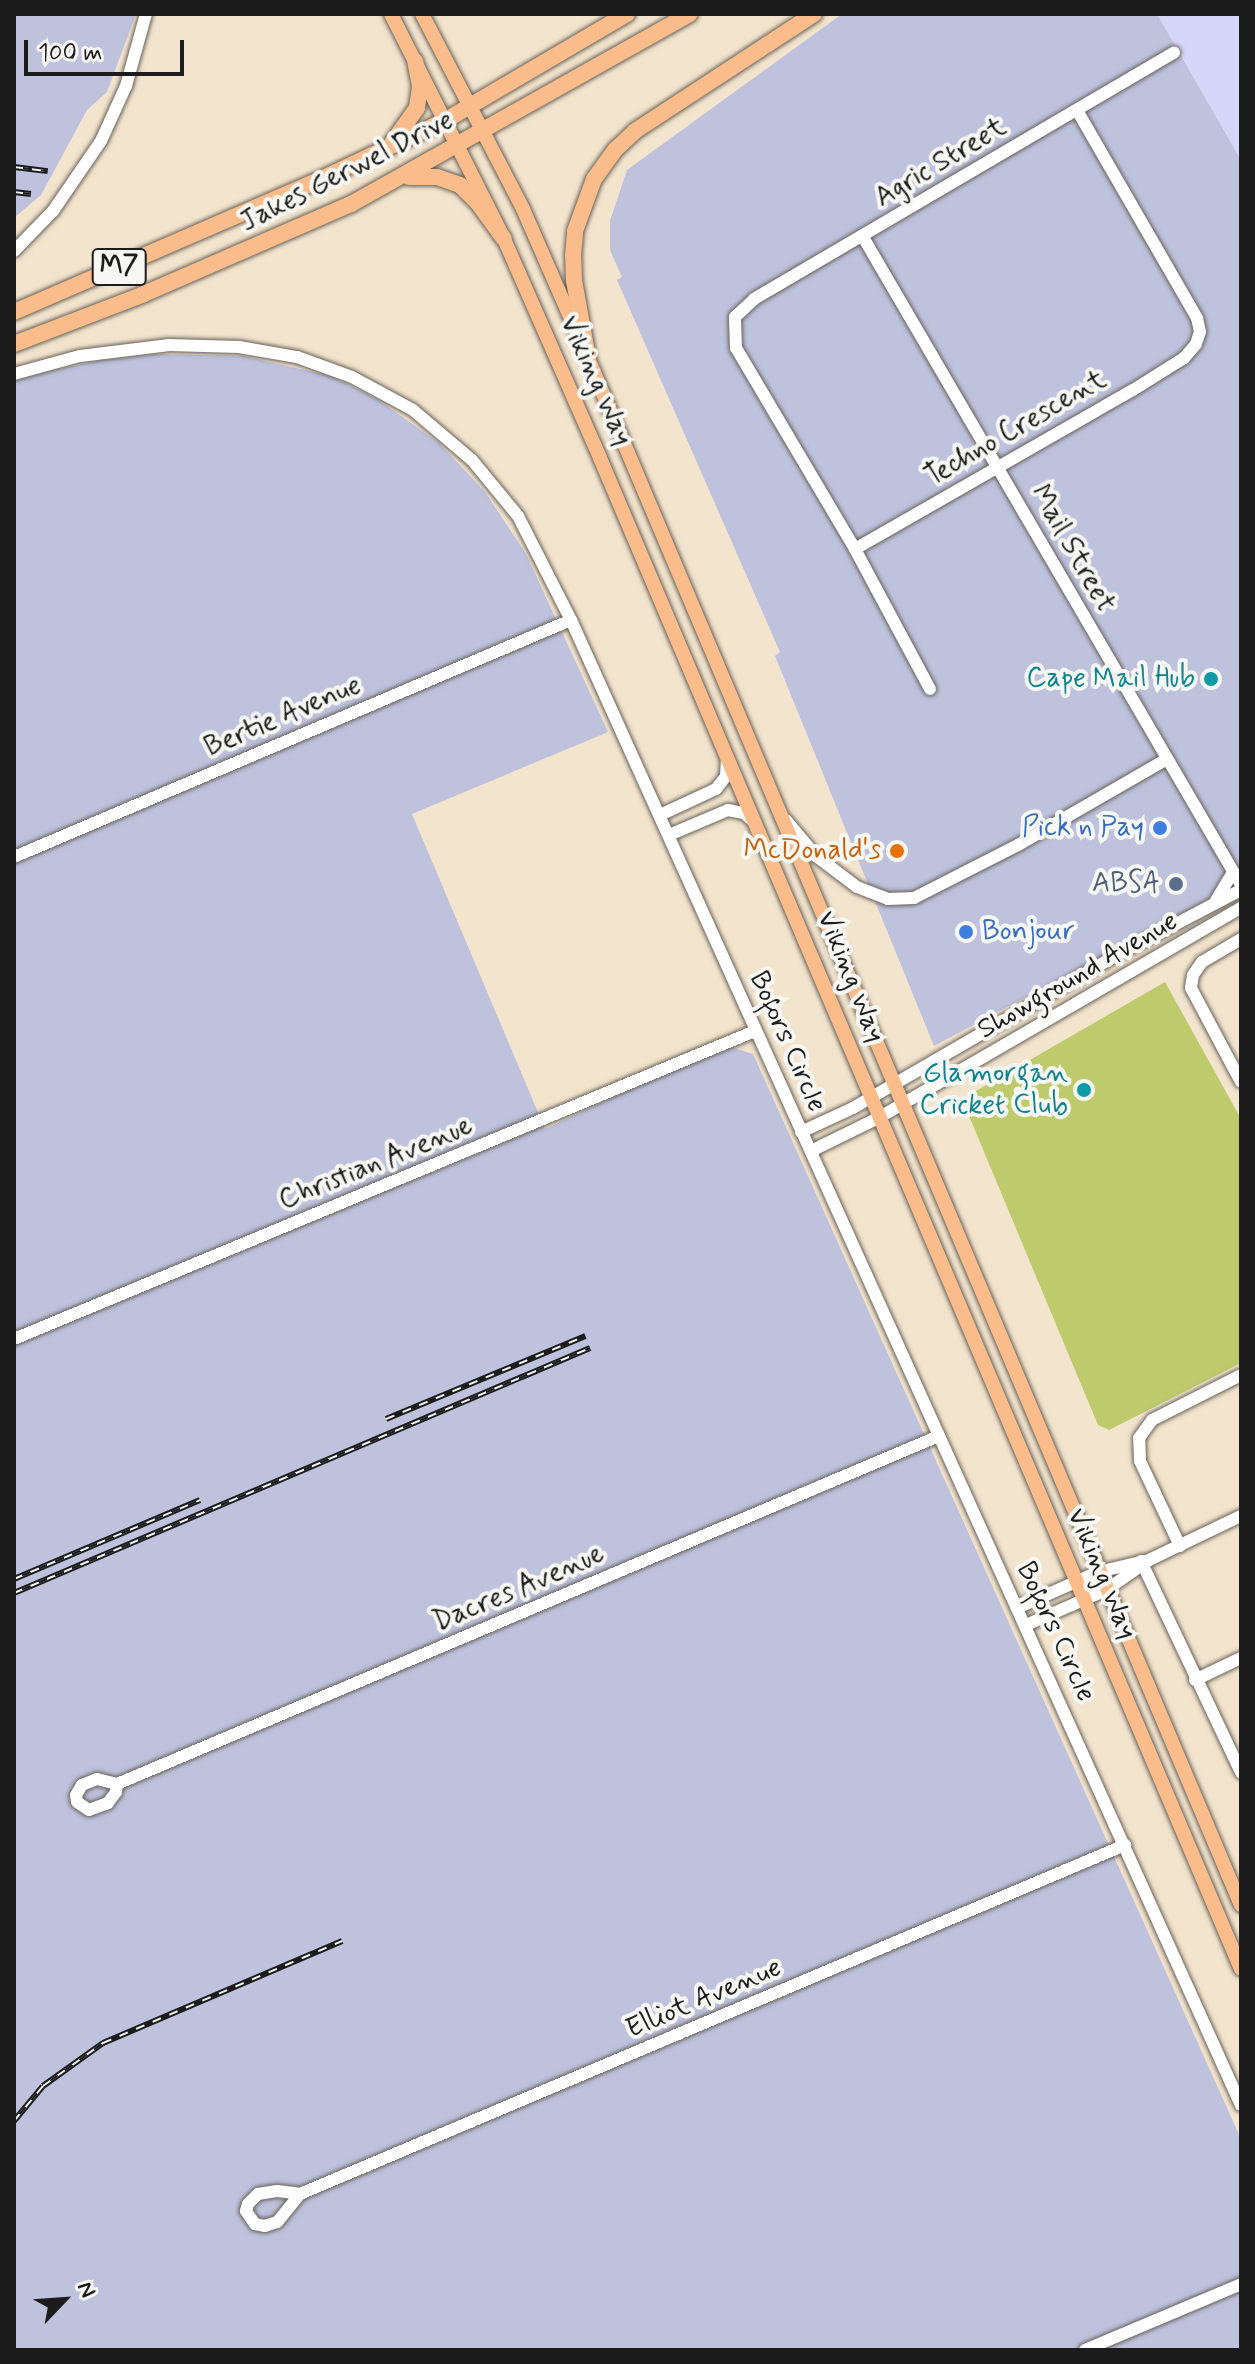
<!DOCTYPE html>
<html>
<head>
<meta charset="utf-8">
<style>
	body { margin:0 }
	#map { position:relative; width:1255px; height:2364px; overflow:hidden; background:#f3e4cd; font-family:Mynerve,sans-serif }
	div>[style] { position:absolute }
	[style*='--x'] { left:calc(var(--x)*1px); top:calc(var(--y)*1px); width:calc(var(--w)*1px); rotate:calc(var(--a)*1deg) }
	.built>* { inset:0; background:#d6d7f8 }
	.industrial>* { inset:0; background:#bec2dd }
	.green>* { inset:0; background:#bdcb6d }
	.roads { filter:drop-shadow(0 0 2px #67625a) drop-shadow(0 0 2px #67625a) }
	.minor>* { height:12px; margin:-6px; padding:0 6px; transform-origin:6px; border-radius:6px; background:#fff }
	.major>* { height:14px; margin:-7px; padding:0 7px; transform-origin:7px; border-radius:7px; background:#f9bc8a }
	.highway>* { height:16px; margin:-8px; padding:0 8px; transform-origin:8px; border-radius:8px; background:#f9bc8a }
	.rail>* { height:6px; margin-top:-3px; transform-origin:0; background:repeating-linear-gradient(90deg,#f6f6f2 0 9px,#1c1c1c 0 18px); box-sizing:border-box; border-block:2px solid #1c1c1c }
	.dots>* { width:22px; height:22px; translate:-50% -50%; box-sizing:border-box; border:4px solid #f6f6f2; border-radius:50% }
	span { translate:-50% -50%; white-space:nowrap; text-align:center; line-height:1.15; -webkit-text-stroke:8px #f6f6f2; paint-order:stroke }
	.shield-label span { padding:2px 6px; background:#f6f6f2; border:2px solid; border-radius:6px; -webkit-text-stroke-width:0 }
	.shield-label { font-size:26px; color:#1c1c1c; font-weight:700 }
	.street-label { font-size:28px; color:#1c1c1c }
	.culture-label { font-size:28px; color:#0d838f }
	.right { translate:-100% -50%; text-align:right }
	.shop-label { font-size:28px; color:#366cbe }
	.left { translate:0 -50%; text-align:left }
	.food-label { font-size:28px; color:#c56008 }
	.service-label { font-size:28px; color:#4e5e75 }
	.frame { position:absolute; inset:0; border:16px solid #1c1c1c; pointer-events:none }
	.north { position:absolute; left:24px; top:2260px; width:80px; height:80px; -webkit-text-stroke:6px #f6f6f2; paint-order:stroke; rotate:65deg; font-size:22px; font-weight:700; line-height:32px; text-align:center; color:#1c1c1c }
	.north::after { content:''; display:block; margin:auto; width:28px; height:36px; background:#1c1c1c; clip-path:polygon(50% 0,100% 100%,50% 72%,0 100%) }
	.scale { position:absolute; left:24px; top:40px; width:160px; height:36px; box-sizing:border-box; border:4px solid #1c1c1c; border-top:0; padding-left:10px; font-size:24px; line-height:28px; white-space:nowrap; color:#1c1c1c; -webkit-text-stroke:6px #f6f6f2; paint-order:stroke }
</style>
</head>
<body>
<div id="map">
	<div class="built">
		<i style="clip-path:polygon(1157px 14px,1241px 14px,1241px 160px)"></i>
	</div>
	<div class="industrial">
		<i style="clip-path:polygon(14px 14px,136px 14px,107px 92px,87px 110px,41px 195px,14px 218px)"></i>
		<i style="clip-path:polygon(842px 14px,1157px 14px,1241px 160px,1241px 882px,934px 1046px,775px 656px,780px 652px,617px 280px,622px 277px,610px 250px,610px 221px,627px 170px)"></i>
		<i style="clip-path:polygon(154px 354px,243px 356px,331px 376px,377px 399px,439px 443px,485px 492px,526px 554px,608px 732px,412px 814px,545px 1129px,725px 1045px,753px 1054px,1241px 2139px,1241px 2350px,14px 2350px,14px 379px,95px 361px)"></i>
	</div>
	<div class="green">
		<i style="clip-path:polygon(1165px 982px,1241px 1119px,1241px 1363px,1109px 1430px,1098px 1425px,962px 1099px)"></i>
	</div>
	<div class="roads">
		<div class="minor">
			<i style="--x:863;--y:237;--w:750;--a:59.74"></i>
			<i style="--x:14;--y:251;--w:56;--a:-45.7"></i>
			<i style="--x:53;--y:211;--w:85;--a:-55.6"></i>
			<i style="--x:101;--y:141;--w:60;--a:-65.6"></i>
			<i style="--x:126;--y:86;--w:75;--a:-74.5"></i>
			<i style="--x:14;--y:374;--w:68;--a:-15.3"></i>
			<i style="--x:80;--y:356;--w:90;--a:-7"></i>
			<i style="--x:169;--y:345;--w:70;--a:1.6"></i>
			<i style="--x:239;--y:347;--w:59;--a:9.8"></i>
			<i style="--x:297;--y:357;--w:59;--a:20"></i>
			<i style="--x:352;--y:377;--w:69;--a:28.4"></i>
			<i style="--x:413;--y:410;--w:77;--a:40.3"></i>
			<i style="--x:472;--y:460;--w:72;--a:50.6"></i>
			<i style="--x:518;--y:516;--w:117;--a:63"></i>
			<i style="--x:571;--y:620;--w:1629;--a:65.72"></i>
			<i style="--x:855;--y:549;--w:320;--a:-29.8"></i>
			<i style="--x:1133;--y:390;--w:60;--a:-32.1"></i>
			<i style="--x:1184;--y:358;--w:18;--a:-49"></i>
			<i style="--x:1196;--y:344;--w:13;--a:-72"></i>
			<i style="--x:1200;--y:332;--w:14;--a:-102"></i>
			<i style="--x:1197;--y:318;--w:240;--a:-120"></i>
			<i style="--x:930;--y:689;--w:159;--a:-118.2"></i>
			<i style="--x:855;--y:549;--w:234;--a:-120.6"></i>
			<i style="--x:736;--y:348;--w:31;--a:-92"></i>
			<i style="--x:735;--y:317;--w:26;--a:-43"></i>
			<i style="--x:754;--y:299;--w:487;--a:-30.4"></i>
			<i style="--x:660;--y:815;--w:62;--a:-24.9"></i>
			<i style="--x:716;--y:789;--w:16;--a:-52"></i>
			<i style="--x:726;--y:776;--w:18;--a:-87"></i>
			<i style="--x:786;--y:820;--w:47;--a:50.2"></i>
			<i style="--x:816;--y:856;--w:51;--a:37.1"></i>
			<i style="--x:857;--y:887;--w:33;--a:21"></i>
			<i style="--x:888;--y:899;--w:26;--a:-2"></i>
			<i style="--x:914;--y:898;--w:117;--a:-27"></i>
			<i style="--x:1018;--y:845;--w:170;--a:-30"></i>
			<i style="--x:669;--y:835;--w:64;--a:-23"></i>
			<i style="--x:728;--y:810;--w:16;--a:11"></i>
			<i style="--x:744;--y:813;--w:13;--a:42"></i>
			<i style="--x:14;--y:857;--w:605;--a:-23.05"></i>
			<i style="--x:1215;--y:902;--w:35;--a:-59"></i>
			<i style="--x:1241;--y:939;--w:45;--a:149.5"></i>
			<i style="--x:1202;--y:962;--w:16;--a:125"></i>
			<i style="--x:1193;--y:975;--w:13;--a:99"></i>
			<i style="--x:1191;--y:988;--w:106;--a:62"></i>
			<i style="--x:801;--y:1132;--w:57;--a:-24.8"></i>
			<i style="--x:853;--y:1108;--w:305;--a:-30.1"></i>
			<i style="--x:1117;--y:955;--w:140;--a:-27.7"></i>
			<i style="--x:811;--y:1151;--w:77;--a:-26.2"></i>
			<i style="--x:880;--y:1117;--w:417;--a:-30.1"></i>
			<i style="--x:14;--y:1339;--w:802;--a:-22.57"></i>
			<i style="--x:1180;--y:1546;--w:94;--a:-115.2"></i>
			<i style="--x:1140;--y:1461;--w:23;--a:-92"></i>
			<i style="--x:1139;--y:1438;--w:22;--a:-54"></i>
			<i style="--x:1152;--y:1420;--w:100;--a:-26.8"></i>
			<i style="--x:1141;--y:1561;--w:234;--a:64.7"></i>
			<i style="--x:1017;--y:1608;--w:89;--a:-24"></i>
			<i style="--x:1098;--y:1572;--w:48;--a:-13.2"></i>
			<i style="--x:1026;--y:1625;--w:87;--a:-23.6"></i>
			<i style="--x:1106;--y:1590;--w:52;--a:-34.9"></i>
			<i style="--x:1149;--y:1560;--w:102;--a:-25.6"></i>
			<i style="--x:1195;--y:1680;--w:51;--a:-25.6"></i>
			<i style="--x:97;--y:1779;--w:21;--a:14"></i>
			<i style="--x:117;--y:1784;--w:8;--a:97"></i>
			<i style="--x:116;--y:1792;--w:14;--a:126"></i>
			<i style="--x:108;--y:1803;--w:20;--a:160"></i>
			<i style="--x:89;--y:1810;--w:14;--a:-146"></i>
			<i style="--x:77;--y:1802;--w:7;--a:-98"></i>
			<i style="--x:76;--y:1795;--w:12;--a:-59"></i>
			<i style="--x:82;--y:1785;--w:16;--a:-22"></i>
			<i style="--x:117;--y:1784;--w:893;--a:-22.95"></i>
			<i style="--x:277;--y:2191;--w:23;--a:7"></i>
			<i style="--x:300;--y:2194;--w:36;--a:129"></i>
			<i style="--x:277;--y:2222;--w:13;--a:162"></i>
			<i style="--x:265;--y:2226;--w:10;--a:-169"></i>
			<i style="--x:255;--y:2224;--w:16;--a:-125"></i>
			<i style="--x:246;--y:2211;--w:7;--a:-74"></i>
			<i style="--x:248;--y:2204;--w:14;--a:-45"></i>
			<i style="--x:258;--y:2194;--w:19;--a:-9"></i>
			<i style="--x:300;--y:2194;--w:896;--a:-22.93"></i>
			<i style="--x:1085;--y:2350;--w:169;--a:-22.9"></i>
		</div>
		<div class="major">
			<i style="--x:391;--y:14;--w:252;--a:63.3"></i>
			<i style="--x:504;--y:239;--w:239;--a:66.3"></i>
			<i style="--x:600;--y:458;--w:1641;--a:67.01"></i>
			<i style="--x:422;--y:14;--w:220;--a:62.6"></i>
			<i style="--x:523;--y:209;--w:163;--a:66.4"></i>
			<i style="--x:588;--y:358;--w:1679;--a:67.12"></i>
		</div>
		<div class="highway">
			<i style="--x:392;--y:143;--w:43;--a:-54.5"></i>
			<i style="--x:417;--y:108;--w:22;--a:-82"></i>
			<i style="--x:420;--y:86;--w:25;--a:-101"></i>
			<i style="--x:409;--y:177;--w:28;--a:0"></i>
			<i style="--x:437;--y:177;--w:24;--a:19"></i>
			<i style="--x:460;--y:185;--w:25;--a:45"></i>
			<i style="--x:478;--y:203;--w:44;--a:54.2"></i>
			<i style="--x:14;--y:312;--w:330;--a:-23.4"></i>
			<i style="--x:317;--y:181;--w:143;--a:-25.3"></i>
			<i style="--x:446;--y:120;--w:210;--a:-30.4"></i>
			<i style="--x:14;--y:344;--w:139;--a:-21"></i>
			<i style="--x:144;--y:294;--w:226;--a:-23.5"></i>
			<i style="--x:351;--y:204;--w:388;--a:-29.3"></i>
			<i style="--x:588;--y:358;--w:79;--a:-100.2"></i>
			<i style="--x:574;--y:280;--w:24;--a:-92"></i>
			<i style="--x:573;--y:256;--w:25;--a:-85"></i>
			<i style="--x:575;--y:231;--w:55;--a:-69.9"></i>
			<i style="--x:594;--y:179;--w:37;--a:-54"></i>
			<i style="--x:616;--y:149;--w:26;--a:-43"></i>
			<i style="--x:635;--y:131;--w:214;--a:-33.2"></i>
		</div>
	</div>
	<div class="rail">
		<i style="--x:14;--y:167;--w:34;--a:7"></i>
		<i style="--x:14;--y:192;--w:17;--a:7"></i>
		<i style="--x:386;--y:1419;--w:216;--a:-22.6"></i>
		<i style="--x:14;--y:1579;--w:202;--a:-23"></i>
		<i style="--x:14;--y:1593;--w:626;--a:-23.04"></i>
		<i style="--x:14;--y:2121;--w:45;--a:-50.4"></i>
		<i style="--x:43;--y:2086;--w:74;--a:-35.6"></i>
		<i style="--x:103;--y:2043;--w:260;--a:-23.1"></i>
	</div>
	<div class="dots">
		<i style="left:1211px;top:679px;background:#0f9aa8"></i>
		<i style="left:1160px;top:828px;background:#3f7fe0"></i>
		<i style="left:897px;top:851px;background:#e8710a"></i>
		<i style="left:1176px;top:884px;background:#5c6f8a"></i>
		<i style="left:966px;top:932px;background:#3f7fe0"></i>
		<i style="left:1084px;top:1090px;background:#0f9aa8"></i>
	</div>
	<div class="shield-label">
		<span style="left:119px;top:267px">M7</span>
	</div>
	<div class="street-label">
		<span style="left:941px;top:163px;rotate:-31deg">Agric Street</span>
		<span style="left:347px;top:172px;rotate:-27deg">Jakes Gerwel Drive</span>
		<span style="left:595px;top:381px;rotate:66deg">Viking Way</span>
		<span style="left:1016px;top:429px;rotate:-30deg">Techno Crescent</span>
		<span style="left:1072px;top:549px;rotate:60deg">Mail Street</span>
		<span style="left:283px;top:717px;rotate:-23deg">Bertie Avenue</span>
		<span style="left:1078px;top:976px;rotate:-30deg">Showground Avenue</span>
		<span style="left:850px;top:977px;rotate:68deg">Viking Way</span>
		<span style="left:787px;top:1042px;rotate:66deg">Bofors Circle</span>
		<span style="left:376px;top:1164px;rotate:-22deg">Christian Avenue</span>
		<span style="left:1101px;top:1574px;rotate:67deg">Viking Way</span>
		<span style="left:519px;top:1589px;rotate:-23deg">Dacres Avenue</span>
		<span style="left:1055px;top:1632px;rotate:65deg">Bofors Circle</span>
		<span style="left:704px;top:1999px;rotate:-23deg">Elliot Avenue</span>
	</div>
	<div class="culture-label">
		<span class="right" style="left:1195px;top:679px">Cape Mail Hub</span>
		<span class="right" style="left:1068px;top:1090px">Glamorgan<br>Cricket Club</span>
	</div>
	<div class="shop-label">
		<span class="right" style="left:1144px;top:828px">Pick n Pay</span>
		<span class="left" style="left:982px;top:932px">Bonjour</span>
	</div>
	<div class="food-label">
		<span class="right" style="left:881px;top:851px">McDonald's</span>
	</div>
	<div class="service-label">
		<span class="right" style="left:1160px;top:884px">ABSA</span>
	</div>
	<div class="frame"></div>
	<div class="north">N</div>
	<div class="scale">100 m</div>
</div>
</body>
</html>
